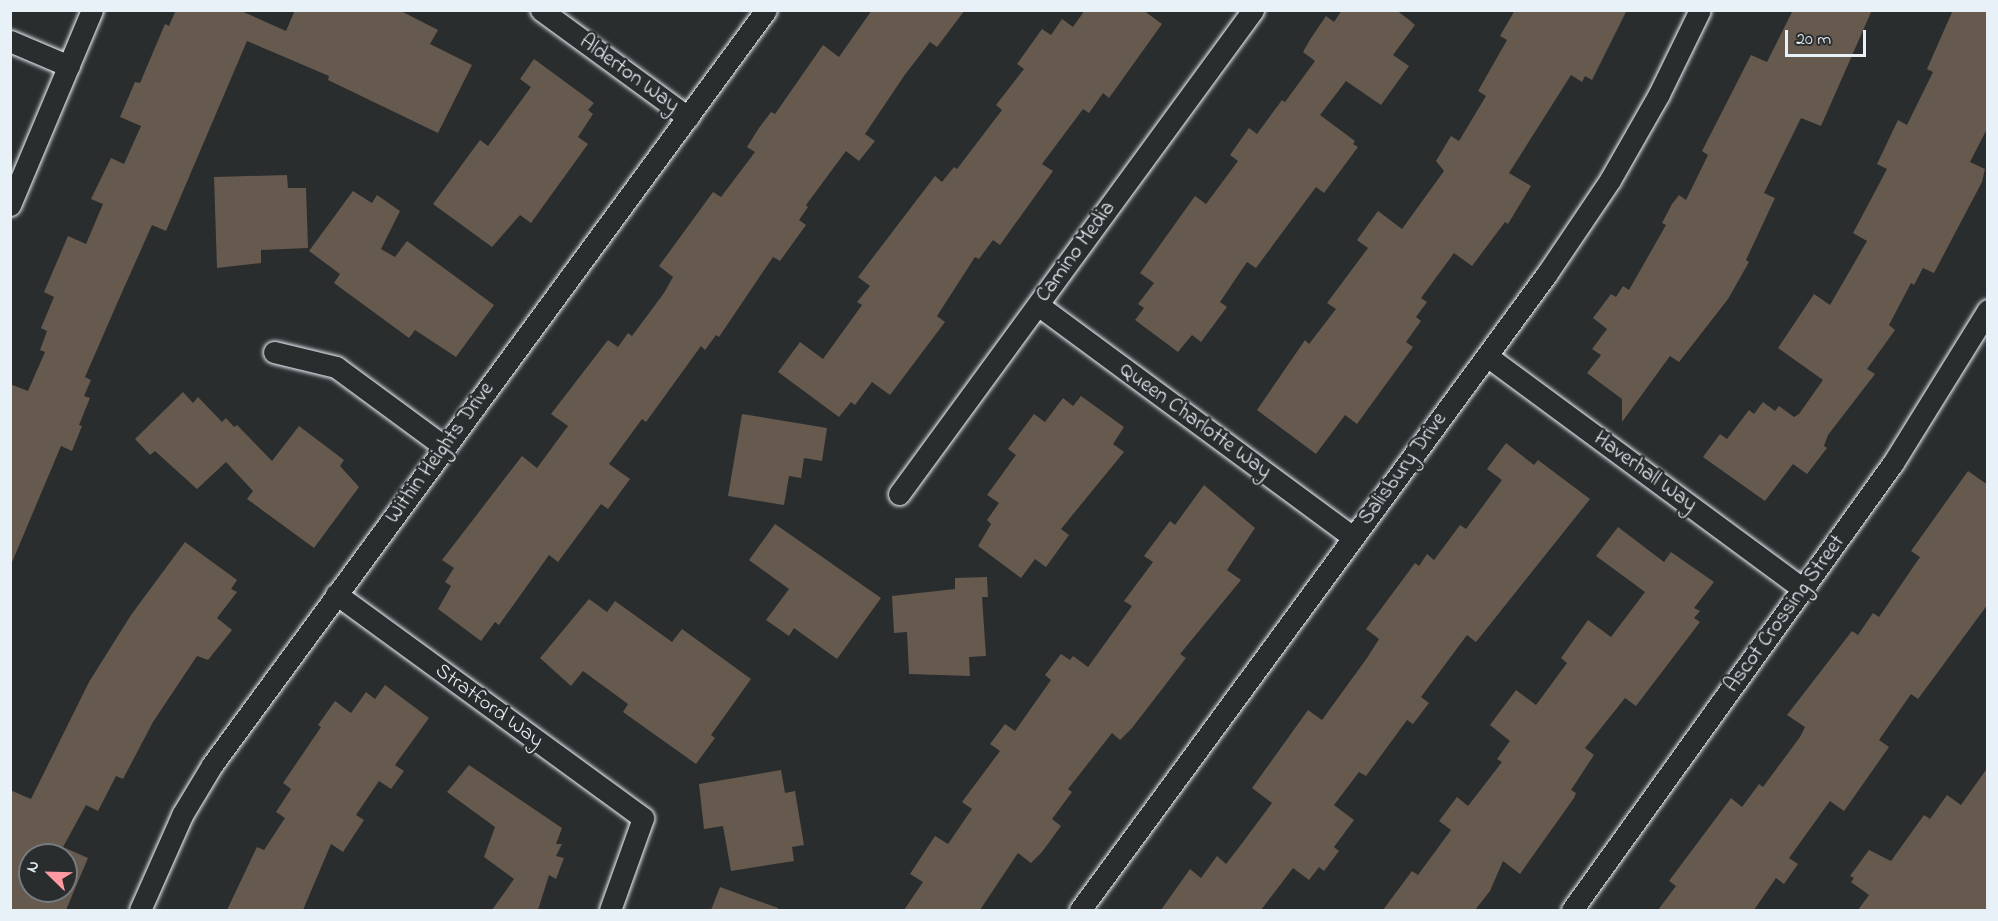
<!DOCTYPE html>
<html>
<head>
<meta charset="utf-8">
<style>
	body { margin:0 }
	#map { position:relative; width:1998px; height:921px; overflow:hidden; background:#2a2d2e; font-family:"Indie Flower",sans-serif }
	div>[style] { position:absolute }
	[style*='--x'] { left:calc(var(--x)*1px); top:calc(var(--y)*1px); width:calc(var(--w)*1px); rotate:calc(var(--a)*1deg) }
	.building>* { inset:0; background:#66594d }
	.roads { filter:drop-shadow(0 0 2px #e8f1f8) drop-shadow(0 0 2px #e8f1f8) }
	.minor>* { height:21px; margin:-10.5px; padding:0 10.5px; transform-origin:10.5px; border-radius:10.5px; background:#2a2d2e }
	span { translate:-50% -50%; white-space:nowrap; text-align:center; line-height:1.15; -webkit-text-stroke:4.5px #2a2d2e; paint-order:stroke }
	.street-label { font-size:21px; color:#e8f1f8 }
	.frame { position:absolute; inset:0; border:12px solid #e8f1f8; pointer-events:none }
	.north { position:absolute; left:18px; top:843px; width:60px; height:60px; box-sizing:border-box; background:#2a2d2e; border:2px solid #767b7f; border-radius:50%; rotate:293deg; font-size:16px; font-weight:700; line-height:24px; text-align:center; color:#e8f1f8 }
	.north::after { content:''; display:block; margin:auto; width:21px; height:27px; background:#ff9aa2; clip-path:polygon(50% 0,100% 100%,50% 72%,0 100%) }
	.scale { position:absolute; left:1785px; top:30px; width:81px; height:27px; box-sizing:border-box; border:3px solid #e8f1f8; border-top:0; padding-left:8px; font-size:18px; line-height:21px; white-space:nowrap; color:#e8f1f8; -webkit-text-stroke:4px #2a2d2e; paint-order:stroke }
</style>
</head>
<body>
<div id="map">
	<div class="building">
		<i style="clip-path:polygon(176px 10px,239px 10px,286px 31px,295px 10px,399px 10px,438px 30px,430px 44px,472px 65px,438px 133px,328px 80px,329px 76px,247px 41px,166px 231px,152px 225px,119px 299px,85px 377px,91px 380px,84px 396px,90px 398px,79px 425px,82px 426px,72px 451px,61px 446px,10px 567px,10px 384px,28px 391px,45px 352px,40px 350px,47px 331px,41px 328px,54px 297px,44px 292px,68px 236px,86px 244px,103px 204px,91px 199px,111px 158px,124px 164px,141px 126px,120px 117px,135px 82px,140px 83px,165px 24px,169px 26px)"></i>
		<i style="clip-path:polygon(872px 10px,965px 10px,937px 47px,930px 42px,904px 76px,865px 134px,875px 141px,859px 161px,846px 151px,806px 205px,808px 207px,799px 220px,806px 225px,780px 261px,773px 257px,719px 337px,716px 335px,705px 350px,701px 346px,646px 422px,642px 419px,609px 464px,630px 479px,608px 509px,601px 504px,558px 562px,549px 555px,499px 625px,495px 622px,481px 641px,438px 609px,451px 586px,445px 582px,454px 568px,442px 560px,522px 456px,537px 468px,568px 426px,551px 414px,608px 340px,618px 347px,628px 333px,632px 336px,664px 293px,673px 277px,659px 266px,713px 192px,721px 197px,755px 152px,747px 147px,759px 128px,771px 112px,775px 114px,823px 45px,839px 57px)"></i>
		<i style="clip-path:polygon(1085px 10px,1143px 10px,1162px 24px,1109px 98px,1103px 93px,1089px 113px,1083px 109px,1042px 164px,1053px 171px,1000px 245px,993px 240px,979px 259px,975px 257px,937px 316px,945px 322px,890px 395px,872px 382px,855px 405px,851px 402px,839px 417px,778px 372px,800px 342px,823px 359px,862px 305px,857px 302px,870px 286px,858px 277px,935px 176px,942px 182px,954px 167px,957px 169px,1002px 110px,996px 105px,1024px 69px,1017px 64px,1042px 29px,1051px 35px,1062px 19px,1073px 27px)"></i>
		<i style="clip-path:polygon(1342px 10px,1396px 10px,1408px 19px,1415px 25px,1393px 55px,1409px 66px,1381px 105px,1346px 81px,1320px 115px,1355px 141px,1353px 144px,1358px 147px,1324px 193px,1316px 187px,1256px 268px,1247px 262px,1220px 302px,1227px 307px,1201px 342px,1192px 335px,1178px 352px,1135px 320px,1144px 308px,1138px 304px,1154px 283px,1140px 273px,1195px 196px,1206px 204px,1238px 161px,1230px 155px,1249px 128px,1257px 134px,1282px 100px,1285px 102px,1315px 61px,1303px 52px,1311px 38px,1326px 16px,1334px 22px)"></i>
		<i style="clip-path:polygon(1515px 10px,1627px 10px,1592px 80px,1585px 76px,1582px 82px,1571px 75px,1509px 173px,1531px 186px,1508px 224px,1505px 222px,1472px 266px,1454px 253px,1421px 298px,1427px 302px,1416px 317px,1421px 321px,1406px 342px,1413px 347px,1357px 424px,1345px 415px,1316px 454px,1257px 410px,1305px 340px,1309px 344px,1336px 309px,1327px 303px,1368px 248px,1357px 240px,1378px 211px,1402px 229px,1444px 171px,1436px 161px,1451px 136px,1459px 141px,1486px 96px,1478px 91px,1507px 40px,1500px 36px)"></i>
		<i style="clip-path:polygon(1793px 10px,1872px 10px,1821px 126px,1801px 118px,1764px 193px,1775px 198px,1746px 260px,1749px 262px,1728px 299px,1679px 362px,1670px 356px,1622px 422px,1622px 399px,1587px 373px,1601px 355px,1592px 349px,1607px 329px,1593px 318px,1611px 294px,1616px 297px,1623px 286px,1629px 290px,1666px 225px,1662px 223px,1672px 204px,1679px 195px,1686px 200px,1708px 155px,1702px 151px,1751px 55px,1767px 62px)"></i>
		<i style="clip-path:polygon(1953px 10px,1988px 10px,1988px 127px,1970px 162px,1985px 169px,1982px 182px,1934px 273px,1923px 268px,1914px 285px,1911px 283px,1889px 325px,1895px 330px,1867px 369px,1875px 374px,1828px 435px,1824px 446px,1827px 448px,1807px 474px,1793px 464px,1765px 501px,1703px 457px,1720px 434px,1727px 439px,1749px 410px,1754px 414px,1763px 402px,1775px 411px,1779px 406px,1794px 417px,1799px 414px,1823px 380px,1778px 348px,1814px 294px,1830px 305px,1867px 241px,1853px 233px,1887px 169px,1877px 164px,1898px 120px,1907px 125px,1933px 72px,1927px 69px)"></i>
		<i style="clip-path:polygon(534px 59px,594px 103px,588px 110px,593px 114px,578px 137px,588px 144px,531px 223px,520px 215px,492px 247px,433px 204px,480px 140px,488px 146px,531px 87px,520px 79px)"></i>
		<i style="clip-path:polygon(287px 175px,288px 188px,306px 188px,308px 248px,261px 250px,261px 263px,217px 268px,214px 177px)"></i>
		<i style="clip-path:polygon(353px 191px,372px 203px,377px 195px,400px 211px,381px 249px,395px 257px,407px 241px,494px 305px,456px 357px,415px 330px,409px 338px,334px 283px,340px 274px,309px 251px)"></i>
		<i style="clip-path:polygon(183px 392px,193px 403px,198px 397px,222px 422px,226px 418px,234px 427px,237px 425px,272px 461px,299px 426px,344px 460px,340px 466px,359px 487px,314px 548px,247px 499px,253px 491px,226px 462px,197px 489px,155px 451px,150px 455px,135px 439px)"></i>
		<i style="clip-path:polygon(1081px 396px,1124px 427px,1113px 444px,1124px 452px,1061px 529px,1069px 535px,1046px 567px,1035px 559px,1021px 578px,978px 546px,991px 524px,987px 520px,999px 503px,987px 495px,1016px 455px,1008px 449px,1034px 414px,1045px 422px,1063px 398px,1073px 406px)"></i>
		<i style="clip-path:polygon(742px 414px,827px 428px,822px 461px,804px 458px,801px 478px,789px 476px,784px 505px,728px 496px)"></i>
		<i style="clip-path:polygon(1506px 443px,1534px 465px,1538px 460px,1590px 499px,1476px 642px,1467px 635px,1421px 697px,1429px 703px,1413px 724px,1407px 720px,1366px 776px,1359px 772px,1334px 805px,1354px 820px,1334px 847px,1339px 851px,1324px 871px,1319px 867px,1309px 880px,1293px 868px,1261px 910px,1161px 910px,1190px 869px,1201px 878px,1217px 856px,1226px 864px,1240px 846px,1272px 803px,1252px 788px,1308px 710px,1322px 720px,1367px 658px,1379px 639px,1366px 629px,1415px 563px,1419px 566px,1427px 554px,1434px 560px,1460px 525px,1466px 529px,1502px 480px,1487px 469px)"></i>
		<i style="clip-path:polygon(1968px 471px,1988px 485px,1988px 604px,1918px 699px,1911px 694px,1879px 740px,1889px 747px,1844px 811px,1830px 801px,1789px 858px,1798px 864px,1784px 884px,1776px 878px,1754px 910px,1658px 910px,1676px 886px,1669px 881px,1731px 798px,1742px 807px,1759px 784px,1763px 787px,1800px 737px,1805px 727px,1787px 715px,1852px 631px,1858px 635px,1873px 613px,1879px 617px,1920px 557px,1911px 551px)"></i>
		<i style="clip-path:polygon(1204px 485px,1255px 528px,1227px 570px,1241px 580px,1180px 654px,1186px 658px,1132px 728px,1120px 740px,1112px 733px,1068px 789px,1072px 792px,1052px 819px,1061px 826px,1042px 852px,1031px 863px,1018px 853px,980px 910px,904px 910px,923px 882px,910px 874px,935px 836px,948px 844px,972px 809px,962px 802px,1000px 751px,990px 744px,1005px 724px,1015px 731px,1051px 680px,1045px 675px,1061px 654px,1070px 660px,1073px 656px,1088px 667px,1132px 606px,1124px 601px,1153px 562px,1144px 556px,1170px 521px,1175px 525px)"></i>
		<i style="clip-path:polygon(775px 524px,881px 598px,837px 659px,794px 628px,789px 636px,766px 620px,789px 589px,749px 560px)"></i>
		<i style="clip-path:polygon(1618px 527px,1664px 562px,1671px 552px,1714px 582px,1694px 608px,1700px 611px,1694px 618px,1700px 622px,1636px 706px,1625px 698px,1585px 748px,1594px 755px,1571px 790px,1576px 793px,1574px 798px,1520px 874px,1503px 861px,1490px 891px,1475px 910px,1383px 910px,1412px 871px,1418px 875px,1451px 830px,1439px 821px,1457px 797px,1468px 806px,1502px 762px,1497px 759px,1510px 741px,1490px 725px,1516px 690px,1536px 705px,1567px 663px,1561px 658px,1588px 620px,1611px 637px,1645px 592px,1596px 556px)"></i>
		<i style="clip-path:polygon(evenodd,185px 542px,237px 580px,231px 589px,237px 592px,217px 618px,232px 630px,208px 660px,197px 656px,153px 722px,123px 779px,116px 776px,98px 811px,86px 805px,63px 847px,88px 858px,66px 910px,10px 910px,10px 790px,31px 799px,89px 682px,131px 615px,185px 542px,30px 855px,66px 855px,66px 891px,30px 891px,30px 855px)"></i>
		<i style="clip-path:polygon(987px 577px,988px 597px,982px 597px,986px 656px,969px 657px,970px 676px,909px 674px,907px 632px,894px 633px,892px 596px,955px 589px,955px 578px)"></i>
		<i style="clip-path:polygon(589px 599px,607px 612px,615px 601px,672px 642px,682px 629px,751px 679px,711px 735px,715px 738px,696px 764px,623px 712px,628px 704px,583px 671px,571px 686px,540px 658px)"></i>
		<i style="clip-path:polygon(385px 685px,429px 718px,395px 765px,404px 771px,391px 789px,379px 781px,356px 815px,364px 820px,343px 852px,331px 844px,303px 910px,227px 910px,257px 847px,264px 850px,285px 818px,276px 812px,291px 789px,283px 783px,321px 727px,318px 725px,335px 701px,351px 713px,366px 692px,375px 699px)"></i>
		<i style="clip-path:polygon(469px 765px,562px 828px,556px 844px,562px 844px,556px 856px,564px 858px,556px 879px,549px 875px,538px 910px,492px 910px,514px 879px,484px 857px,495px 827px,447px 792px)"></i>
		<i style="clip-path:polygon(1988px 767px,1988px 910px,1858px 910px,1869px 895px,1851px 882px,1854px 878px,1850px 876px,1869px 850px,1891px 861px,1924px 815px,1930px 819px,1947px 795px,1961px 805px)"></i>
		<i style="clip-path:polygon(781px 770px,785px 793px,795px 791px,804px 845px,792px 847px,794px 861px,731px 871px,723px 826px,704px 829px,699px 784px)"></i>
		<i style="clip-path:polygon(720px 887px,778px 908px,778px 910px,711px 910px)"></i>
	</div>
	<div class="roads">
		<div class="minor">
			<i style="--x:541;--y:10;--w:182;--a:36.1"></i>
			<i style="--x:10;--y:41;--w:64;--a:23"></i>
			<i style="--x:10;--y:205;--w:212;--a:-67.2"></i>
			<i style="--x:1038;--y:305;--w:391;--a:36.4"></i>
			<i style="--x:274;--y:352;--w:64;--a:13.6"></i>
			<i style="--x:336;--y:367;--w:135;--a:36.3"></i>
			<i style="--x:1487;--y:356;--w:393;--a:36.4"></i>
			<i style="--x:899;--y:494;--w:600;--a:-53.82"></i>
			<i style="--x:336;--y:594;--w:380;--a:36.1"></i>
			<i style="--x:643;--y:818;--w:98;--a:109.7"></i>
			<i style="--x:140;--y:910;--w:104;--a:-66.1"></i>
			<i style="--x:182;--y:815;--w:58;--a:-59"></i>
			<i style="--x:212;--y:765;--w:936;--a:-53.73"></i>
			<i style="--x:1080;--y:910;--w:788;--a:-53.73"></i>
			<i style="--x:1546;--y:275;--w:115;--a:-56"></i>
			<i style="--x:1610;--y:180;--w:99;--a:-60.3"></i>
			<i style="--x:1659;--y:94;--w:93;--a:-64"></i>
			<i style="--x:1572;--y:910;--w:550;--a:-54.32"></i>
			<i style="--x:1893;--y:463;--w:180;--a:-58.2"></i>
		</div>
	</div>
	<div class="street-label">
		<span style="left:629px;top:74px;rotate:36deg">Alderton Way</span>
		<span style="left:1076px;top:252px;rotate:-54deg">Camino Media</span>
		<span style="left:1195px;top:421px;rotate:36deg">Queen Charlotte Way</span>
		<span style="left:440px;top:453px;rotate:-54deg">Within Heights Drive</span>
		<span style="left:1403px;top:469px;rotate:-54deg">Salisbury Drive</span>
		<span style="left:1645px;top:472px;rotate:36deg">Haverhall Way</span>
		<span style="left:1785px;top:614px;rotate:-54deg">Ascot Crossing Street</span>
		<span style="left:489px;top:706px;rotate:36deg">Stratford Way</span>
	</div>
	<div class="frame"></div>
	<div class="north">N</div>
	<div class="scale">20 m</div>
</div>
</body>
</html>
